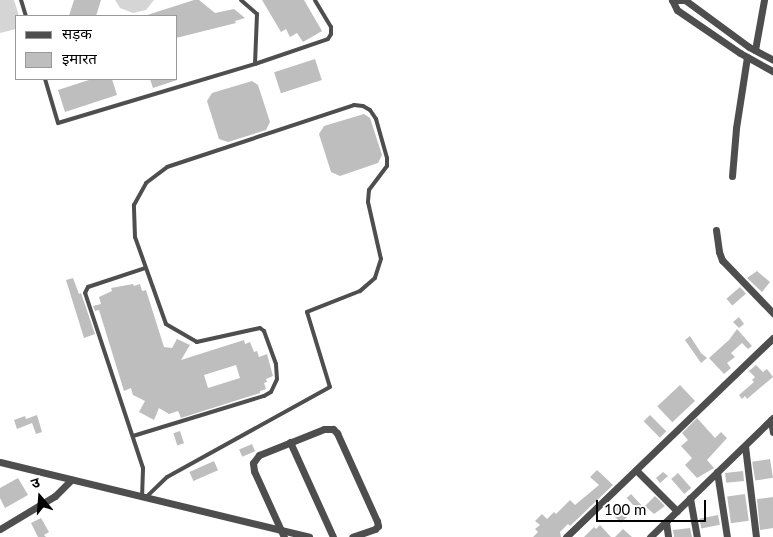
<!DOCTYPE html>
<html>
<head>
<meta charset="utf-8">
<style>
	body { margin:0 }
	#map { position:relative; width:773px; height:537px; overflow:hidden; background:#fff; font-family:Lato,"Noto Sans Devanagari",sans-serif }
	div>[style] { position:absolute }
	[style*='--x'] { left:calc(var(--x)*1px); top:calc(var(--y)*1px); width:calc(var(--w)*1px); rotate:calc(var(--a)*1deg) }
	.green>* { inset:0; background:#d5d5d5 }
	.building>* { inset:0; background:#bebebe; transform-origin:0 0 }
	.lane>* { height:4px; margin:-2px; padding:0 2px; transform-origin:2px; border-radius:2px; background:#4e4e4e }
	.street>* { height:7px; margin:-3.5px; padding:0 3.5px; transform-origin:3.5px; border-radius:3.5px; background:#4e4e4e }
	span { translate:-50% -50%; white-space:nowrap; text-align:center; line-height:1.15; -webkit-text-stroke:4px #fff; paint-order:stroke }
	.legend { position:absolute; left:15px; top:15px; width:162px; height:65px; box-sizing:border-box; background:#fff; border:1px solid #999; margin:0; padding:6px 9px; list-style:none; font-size:15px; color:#000 }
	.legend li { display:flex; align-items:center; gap:10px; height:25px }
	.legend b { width:25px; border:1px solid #999 }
	.north { position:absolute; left:15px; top:472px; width:50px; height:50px; -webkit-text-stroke:4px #fff; paint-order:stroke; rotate:342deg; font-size:14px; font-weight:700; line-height:20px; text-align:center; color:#000 }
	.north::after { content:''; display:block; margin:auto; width:18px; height:22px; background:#000; clip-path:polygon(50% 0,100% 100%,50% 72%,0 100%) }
	.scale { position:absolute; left:596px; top:500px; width:110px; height:22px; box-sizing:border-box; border:2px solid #000; border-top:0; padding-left:6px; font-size:15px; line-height:18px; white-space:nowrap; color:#000; -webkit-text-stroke:4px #fff; paint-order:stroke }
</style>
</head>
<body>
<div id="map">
	<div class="green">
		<i style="clip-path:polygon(0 0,14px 0,19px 16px,16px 16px,16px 29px,0 33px)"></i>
		<i style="clip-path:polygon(115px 0,154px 0,146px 10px,133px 13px,120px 8px)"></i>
	</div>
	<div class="building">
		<i style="clip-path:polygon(74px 0,101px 0,96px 16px,69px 16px)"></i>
		<i style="clip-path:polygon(194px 0,199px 0,215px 13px,234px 9px,245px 18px,235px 21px,236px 23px,176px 38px,176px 16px,144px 16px)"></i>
		<i style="clip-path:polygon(262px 0,304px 0,322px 31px,303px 42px,297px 33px,290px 37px,286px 29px,281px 32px)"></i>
		<i style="left:315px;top:59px;width:22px;height:43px;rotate:72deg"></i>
		<i style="clip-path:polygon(92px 79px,112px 79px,117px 95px,65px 112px,58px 90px)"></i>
		<i style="clip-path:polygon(150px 79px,177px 79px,177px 80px,153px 88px)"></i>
		<i style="clip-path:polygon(252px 81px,258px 85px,270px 122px,266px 130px,228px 142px,219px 139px,207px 101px,212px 93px)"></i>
		<i style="clip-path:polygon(364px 114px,370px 118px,382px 155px,378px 163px,340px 176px,331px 172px,319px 134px,324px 126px)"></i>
		<i style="clip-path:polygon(757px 271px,770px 282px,762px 292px,747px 278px)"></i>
		<i style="clip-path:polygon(73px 278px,79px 294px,81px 293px,95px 334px,84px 338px,66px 280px)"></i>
		<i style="clip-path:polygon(evenodd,133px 284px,134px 286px,140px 284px,142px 291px,146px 290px,164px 347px,172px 348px,177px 339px,190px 345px,181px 360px,244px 340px,245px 344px,250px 342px,254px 352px,257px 351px,259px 357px,267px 354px,273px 376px,266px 379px,267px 382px,264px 383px,266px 389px,260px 391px,260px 393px,181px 418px,178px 411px,169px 414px,159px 408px,154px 420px,139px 412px,145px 401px,133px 395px,131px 388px,124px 391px,99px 310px,95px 311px,93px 306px,101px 304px,99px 297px,112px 291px,111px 288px,133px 284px,236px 365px,240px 378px,208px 388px,204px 375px,236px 365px)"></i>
		<i style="left:740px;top:287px;width:9px;height:18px;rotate:49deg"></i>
		<i style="clip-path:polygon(739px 317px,744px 324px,739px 328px,733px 322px)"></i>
		<i style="clip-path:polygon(737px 329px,752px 346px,748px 349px,742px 343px,731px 353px,735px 357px,727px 363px,731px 368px,724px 374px,709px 358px,729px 340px)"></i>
		<i style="clip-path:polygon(690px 336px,701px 353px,707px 358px,701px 363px,685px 340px)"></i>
		<i style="clip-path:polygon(756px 365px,763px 372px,767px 369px,773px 377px,747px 399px,745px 396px,742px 399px,739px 395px,754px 382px,752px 380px,755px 377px,749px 371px)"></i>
		<i style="left:680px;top:385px;width:22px;height:31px;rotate:47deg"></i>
		<i style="clip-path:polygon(37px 415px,42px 432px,36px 434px,32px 423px,17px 429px,14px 420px,25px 416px,26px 419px)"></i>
		<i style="left:650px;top:415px;width:23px;height:9px;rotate:45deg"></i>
		<i style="clip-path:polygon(697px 418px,715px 438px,721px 432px,727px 438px,707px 460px,714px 468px,697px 478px,685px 465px,692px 458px,681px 446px,688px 440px,682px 433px)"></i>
		<i style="left:180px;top:431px;width:13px;height:7px;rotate:72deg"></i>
		<i style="left:252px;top:444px;width:8px;height:14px;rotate:67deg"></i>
		<i style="left:770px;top:459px;width:19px;height:18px;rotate:81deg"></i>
		<i style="left:214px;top:461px;width:10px;height:27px;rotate:66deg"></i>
		<i style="clip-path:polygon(597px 470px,613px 485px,570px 526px,568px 524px,560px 532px,561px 537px,533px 537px,538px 532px,535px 529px,540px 525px,535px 521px,542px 514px,547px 519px,554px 512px,556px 514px,570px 500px,575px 505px,599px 485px,590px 477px)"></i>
		<i style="left:743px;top:471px;width:10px;height:18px;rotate:84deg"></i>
		<i style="clip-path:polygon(663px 472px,668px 476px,660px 483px,656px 478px)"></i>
		<i style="left:678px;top:473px;width:20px;height:9px;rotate:49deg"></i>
		<i style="clip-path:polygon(18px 478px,28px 495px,5px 508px,0 498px,0 488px)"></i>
		<i style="left:631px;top:494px;width:16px;height:6px;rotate:47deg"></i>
		<i style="left:745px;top:494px;width:27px;height:18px;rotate:82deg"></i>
		<i style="clip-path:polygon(655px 496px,665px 506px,654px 514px,645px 506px)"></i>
		<i style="clip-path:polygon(773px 497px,773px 528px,760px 530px,757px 499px)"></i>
		<i style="clip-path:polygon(617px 504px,627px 517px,621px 523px,609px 511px)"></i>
		<i style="left:718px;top:515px;width:10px;height:19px;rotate:79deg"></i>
		<i style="clip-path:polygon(41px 518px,49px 532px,44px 535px,46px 537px,38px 537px,31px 523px)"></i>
		<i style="clip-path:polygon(600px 525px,611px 537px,584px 537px,594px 527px,596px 529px)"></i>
		<i style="clip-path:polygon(690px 528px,692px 537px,674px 537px,673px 530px)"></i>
		<i style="clip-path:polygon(623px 529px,632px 537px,615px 537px)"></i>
	</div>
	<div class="lane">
		<i style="--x:21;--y:0;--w:17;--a:73"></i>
		<i style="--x:255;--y:64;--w:77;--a:-18.9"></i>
		<i style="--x:328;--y:39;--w:6;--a:-59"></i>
		<i style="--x:331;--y:34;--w:7;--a:-90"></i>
		<i style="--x:331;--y:27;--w:31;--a:-121"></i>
		<i style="--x:45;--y:79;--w:46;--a:73.5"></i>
		<i style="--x:58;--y:123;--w:206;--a:-16.7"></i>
		<i style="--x:255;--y:64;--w:50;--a:-87.7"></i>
		<i style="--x:257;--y:14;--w:21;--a:-139"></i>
		<i style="--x:133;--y:436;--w:137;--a:-17"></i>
		<i style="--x:264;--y:396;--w:8;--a:-30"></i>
		<i style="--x:271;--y:392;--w:14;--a:-65"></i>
		<i style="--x:277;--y:379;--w:15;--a:-94"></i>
		<i style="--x:276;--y:364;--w:35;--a:-110"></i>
		<i style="--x:264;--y:331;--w:5;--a:-143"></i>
		<i style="--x:260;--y:328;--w:65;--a:167.5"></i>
		<i style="--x:197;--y:342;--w:36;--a:-150"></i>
		<i style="--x:166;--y:324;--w:92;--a:-109.6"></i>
		<i style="--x:135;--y:237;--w:32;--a:-92"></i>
		<i style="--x:134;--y:205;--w:25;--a:-61"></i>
		<i style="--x:146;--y:183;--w:26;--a:-37"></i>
		<i style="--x:167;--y:167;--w:197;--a:-18.3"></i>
		<i style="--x:354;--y:105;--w:9;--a:6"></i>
		<i style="--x:363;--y:106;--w:8;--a:30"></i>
		<i style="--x:370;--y:110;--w:11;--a:56"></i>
		<i style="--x:376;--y:119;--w:41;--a:74.2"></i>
		<i style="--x:387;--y:158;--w:8;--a:90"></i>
		<i style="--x:387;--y:166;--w:30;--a:127"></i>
		<i style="--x:369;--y:190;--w:12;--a:95"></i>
		<i style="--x:368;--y:202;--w:58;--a:77.2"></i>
		<i style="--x:381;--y:259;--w:20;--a:108"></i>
		<i style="--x:375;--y:278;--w:20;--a:139"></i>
		<i style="--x:360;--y:291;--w:57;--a:158.4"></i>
		<i style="--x:307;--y:312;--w:78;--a:73"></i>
		<i style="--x:330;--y:387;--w:186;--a:151.1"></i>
		<i style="--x:167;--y:477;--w:29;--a:136"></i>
		<i style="--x:142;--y:498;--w:30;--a:-88"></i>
		<i style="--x:143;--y:468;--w:184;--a:-108.3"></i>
		<i style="--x:85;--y:293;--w:7;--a:-63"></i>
		<i style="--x:88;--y:287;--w:60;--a:-18.4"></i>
	</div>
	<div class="street">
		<i style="--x:672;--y:0;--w:11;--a:63"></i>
		<i style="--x:677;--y:10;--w:76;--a:34.3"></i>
		<i style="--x:740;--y:53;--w:38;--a:29"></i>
		<i style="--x:672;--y:0;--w:13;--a:0"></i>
		<i style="--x:685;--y:0;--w:79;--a:36.3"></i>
		<i style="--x:749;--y:47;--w:27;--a:28"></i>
		<i style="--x:755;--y:50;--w:51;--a:-79.8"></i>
		<i style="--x:732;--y:176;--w:48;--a:-85.2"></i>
		<i style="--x:736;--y:128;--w:72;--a:-81.2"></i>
		<i style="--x:716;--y:230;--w:22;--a:82"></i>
		<i style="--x:719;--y:252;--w:9;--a:69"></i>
		<i style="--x:722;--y:260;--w:74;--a:46.1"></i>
		<i style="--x:771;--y:420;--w:12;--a:81"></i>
		<i style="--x:290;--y:442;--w:104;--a:65.6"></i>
		<i style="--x:745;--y:446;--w:92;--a:83.1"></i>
		<i style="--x:0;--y:462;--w:318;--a:13.6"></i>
		<i style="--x:636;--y:470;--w:58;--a:45"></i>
		<i style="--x:717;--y:472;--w:66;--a:81.3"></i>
		<i style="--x:690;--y:498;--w:40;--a:80"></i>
		<i style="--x:666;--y:522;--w:15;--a:82"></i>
		<i style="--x:0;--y:529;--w:64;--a:-31"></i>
		<i style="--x:55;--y:496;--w:23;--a:-45"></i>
		<i style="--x:284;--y:537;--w:72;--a:-114.4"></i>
		<i style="--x:254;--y:471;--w:8;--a:-97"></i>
		<i style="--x:253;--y:463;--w:10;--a:-53"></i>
		<i style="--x:259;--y:455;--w:70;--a:-21.8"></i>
		<i style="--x:324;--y:429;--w:9;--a:0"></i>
		<i style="--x:333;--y:429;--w:6;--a:45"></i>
		<i style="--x:337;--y:433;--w:97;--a:65.6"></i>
		<i style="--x:377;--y:521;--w:5;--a:79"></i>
		<i style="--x:378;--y:526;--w:4;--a:135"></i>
		<i style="--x:375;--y:529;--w:24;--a:161"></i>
		<i style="--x:566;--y:537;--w:287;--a:-43.9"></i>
		<i style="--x:650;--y:537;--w:171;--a:-44.1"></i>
	</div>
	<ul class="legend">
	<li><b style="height:6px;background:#4e4e4e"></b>सड़क</li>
	<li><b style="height:14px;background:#bebebe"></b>इमारत</li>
	</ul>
	<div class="north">उ</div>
	<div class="scale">100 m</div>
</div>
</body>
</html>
